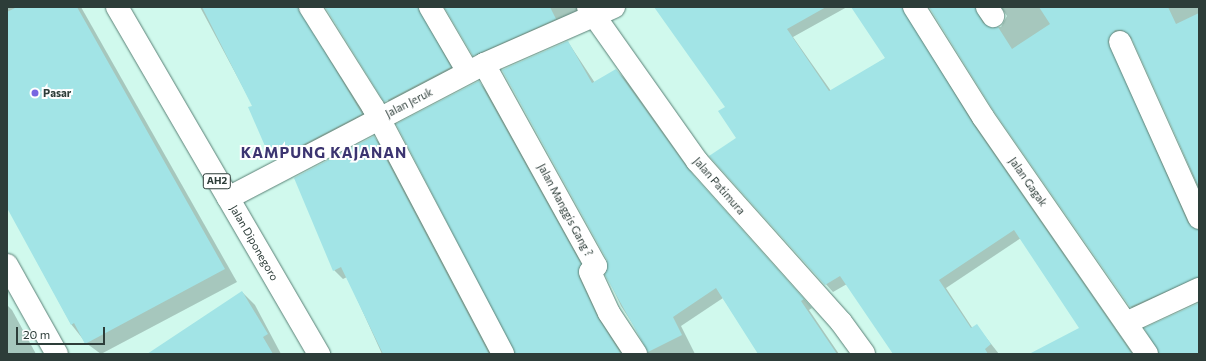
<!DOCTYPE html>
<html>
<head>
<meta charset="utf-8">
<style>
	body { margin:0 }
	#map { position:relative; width:1206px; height:361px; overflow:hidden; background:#d0f9ed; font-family:Commissioner,sans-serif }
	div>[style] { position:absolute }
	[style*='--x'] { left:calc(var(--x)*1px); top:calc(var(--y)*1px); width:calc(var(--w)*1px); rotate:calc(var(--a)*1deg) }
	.shadow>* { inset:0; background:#0003 }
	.building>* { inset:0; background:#a2e4e6 }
	.roads { filter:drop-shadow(0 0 1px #5a8176) drop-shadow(0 0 1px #5a8176) }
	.street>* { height:22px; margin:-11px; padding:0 11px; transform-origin:11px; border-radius:11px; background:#fff }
	.secondary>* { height:22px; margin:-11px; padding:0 11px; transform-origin:11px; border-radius:11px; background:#fff }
	.highway>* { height:22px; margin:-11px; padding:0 11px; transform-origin:11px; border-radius:11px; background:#fff }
	.dots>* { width:11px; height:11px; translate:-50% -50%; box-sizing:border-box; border:2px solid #fff; border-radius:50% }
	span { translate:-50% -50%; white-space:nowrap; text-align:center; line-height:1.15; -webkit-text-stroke:4px #fff; paint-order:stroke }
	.shield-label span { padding:1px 3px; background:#fff; border:1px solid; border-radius:3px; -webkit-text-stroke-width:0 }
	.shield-label { font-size:10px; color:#2d3d39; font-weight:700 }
	.poi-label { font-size:11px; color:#2d3d39; font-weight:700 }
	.left { translate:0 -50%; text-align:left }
	.street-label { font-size:11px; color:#2d3d39 }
	.district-label { font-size:15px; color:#3c3571; font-weight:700; letter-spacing:1px }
	.frame { position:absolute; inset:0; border:8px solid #2d3d39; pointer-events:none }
	.scale { position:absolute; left:16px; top:327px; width:89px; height:18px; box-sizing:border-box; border:2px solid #2d3d39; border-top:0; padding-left:5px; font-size:12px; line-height:14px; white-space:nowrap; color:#2d3d39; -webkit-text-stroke:3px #fff; paint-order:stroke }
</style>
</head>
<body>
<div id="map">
	<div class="shadow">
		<i style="clip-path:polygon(7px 7px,81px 7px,237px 282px,101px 354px,86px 343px,71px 324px,7px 206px)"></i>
		<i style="clip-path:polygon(200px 7px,312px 7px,371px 123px,279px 162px,269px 152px,253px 106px)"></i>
		<i style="clip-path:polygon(326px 7px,432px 7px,460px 77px,395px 111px)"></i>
		<i style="clip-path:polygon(446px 7px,590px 7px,483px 65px)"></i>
		<i style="clip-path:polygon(666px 7px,847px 7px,793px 37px,831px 91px,886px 58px,852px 7px,913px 7px,911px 22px,980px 132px,1133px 354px,1031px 354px,1081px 328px,1021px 238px,946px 288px,973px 329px,977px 326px,999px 354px,894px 354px,847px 284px,833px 292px,711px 156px,737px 138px,727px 107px)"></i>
		<i style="clip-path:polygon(930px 7px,985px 7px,984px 22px,989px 28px,1001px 27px,1007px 16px,1001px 7px,1199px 7px,1199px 189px,1134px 39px,1122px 38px,1193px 228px,1199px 231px,1199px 286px,1138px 314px,1131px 307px,994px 110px)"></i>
		<i style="clip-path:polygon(568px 42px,595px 83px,616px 70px,625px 79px,696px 179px,812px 308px,809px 310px,839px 354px,759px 354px,723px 298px,681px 326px,695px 354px,648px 354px,648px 347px,621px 306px,606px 274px,608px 260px)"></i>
		<i style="clip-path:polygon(479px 82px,487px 91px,589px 273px,623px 354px,516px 354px)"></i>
		<i style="clip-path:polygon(374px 137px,382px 146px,492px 354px,382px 354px,347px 277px,343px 279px,334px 270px)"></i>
		<i style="clip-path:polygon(242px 292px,255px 305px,281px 354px,149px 354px)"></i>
		<i style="clip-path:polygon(7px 305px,12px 310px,36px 354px,7px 354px)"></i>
	</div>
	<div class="building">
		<i style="clip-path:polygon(17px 7px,77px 7px,225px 269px,85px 344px,74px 323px,71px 325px,7px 208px,7px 12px)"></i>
		<i style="clip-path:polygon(202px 7px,298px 7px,362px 114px,283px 155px,279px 148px,268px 153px,248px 107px,252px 106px)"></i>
		<i style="clip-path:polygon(325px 7px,418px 7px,451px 67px,384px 102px)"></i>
		<i style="clip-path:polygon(444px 7px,550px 7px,556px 19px,473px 56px)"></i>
		<i style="clip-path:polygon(654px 7px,826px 7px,787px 29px,829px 91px,885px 58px,851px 7px,902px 7px,973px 124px,1132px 354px,1029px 354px,1079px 328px,1014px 230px,939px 280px,971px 328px,977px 324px,991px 344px,985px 349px,988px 354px,893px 354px,840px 276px,825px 285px,709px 156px,736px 138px,718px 111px,725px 107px)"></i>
		<i style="clip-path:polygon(929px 7px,975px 7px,983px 23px,998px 27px,1012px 49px,1050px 24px,1039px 7px,1168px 7px,1176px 24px,1199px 13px,1199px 187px,1131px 37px,1122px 30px,1115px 30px,1108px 41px,1188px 223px,1199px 230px,1199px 277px,1130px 307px,993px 110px)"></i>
		<i style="clip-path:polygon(568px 41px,592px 83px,616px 69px,688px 169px,804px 299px,801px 301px,837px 354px,758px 354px,716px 288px,673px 317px,682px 335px,648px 352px,605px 275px,607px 260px,502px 70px)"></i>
		<i style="clip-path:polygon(479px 81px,581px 264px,579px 277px,598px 318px,621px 354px,515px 354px,396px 124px)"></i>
		<i style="clip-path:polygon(374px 136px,489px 354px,383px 354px,341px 267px,333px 271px,294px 178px)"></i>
		<i style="clip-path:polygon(242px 291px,268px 334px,263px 337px,273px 354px,147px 354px)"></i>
		<i style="clip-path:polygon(1199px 303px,1199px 354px,1159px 354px,1144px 328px)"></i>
	</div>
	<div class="roads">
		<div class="street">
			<i style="--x:310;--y:7;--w:118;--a:57.8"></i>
			<i style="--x:373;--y:107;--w:279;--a:62.2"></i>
			<i style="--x:430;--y:7;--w:75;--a:59.7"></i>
			<i style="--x:914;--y:7;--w:130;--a:57.9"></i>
			<i style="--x:983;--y:117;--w:288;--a:55.3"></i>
			<i style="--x:987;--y:7;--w:11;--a:56"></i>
			<i style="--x:1120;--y:42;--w:193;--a:65.8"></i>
			<i style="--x:484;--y:64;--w:231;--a:61"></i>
			<i style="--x:596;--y:266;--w:8;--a:135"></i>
			<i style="--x:590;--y:272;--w:45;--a:65.1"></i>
			<i style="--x:609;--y:313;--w:49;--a:56.6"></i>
			<i style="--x:228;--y:198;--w:289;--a:-27.6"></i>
			<i style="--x:484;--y:64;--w:142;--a:-23.7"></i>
			<i style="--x:7;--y:265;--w:102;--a:60.7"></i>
			<i style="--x:1126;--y:323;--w:81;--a:-25"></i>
		</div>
		<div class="secondary">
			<i style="--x:588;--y:7;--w:189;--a:54.7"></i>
			<i style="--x:697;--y:161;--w:216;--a:48.2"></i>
			<i style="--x:841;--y:322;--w:39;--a:54"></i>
		</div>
		<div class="highway">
			<i style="--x:117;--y:7;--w:402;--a:59.8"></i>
		</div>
	</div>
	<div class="dots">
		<i style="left:35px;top:93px;background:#7866e1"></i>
	</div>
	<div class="shield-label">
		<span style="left:217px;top:181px">AH2</span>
	</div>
	<div class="poi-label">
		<span class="left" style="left:43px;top:93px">Pasar</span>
	</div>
	<div class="street-label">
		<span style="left:409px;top:103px;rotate:-27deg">Jalan Jeruk</span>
		<span style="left:1028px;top:182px;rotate:55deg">Jalan Gagak</span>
		<span style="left:719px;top:186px;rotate:49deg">Jalan Patimura</span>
		<span style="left:565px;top:210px;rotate:62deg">Jalan Manggis Gang ?</span>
		<span style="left:254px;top:243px;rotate:60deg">Jalan Diponegoro</span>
	</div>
	<div class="district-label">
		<span style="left:324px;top:153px">KAMPUNG KAJANAN</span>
	</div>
	<div class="frame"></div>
	<div class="scale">20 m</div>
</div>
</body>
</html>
